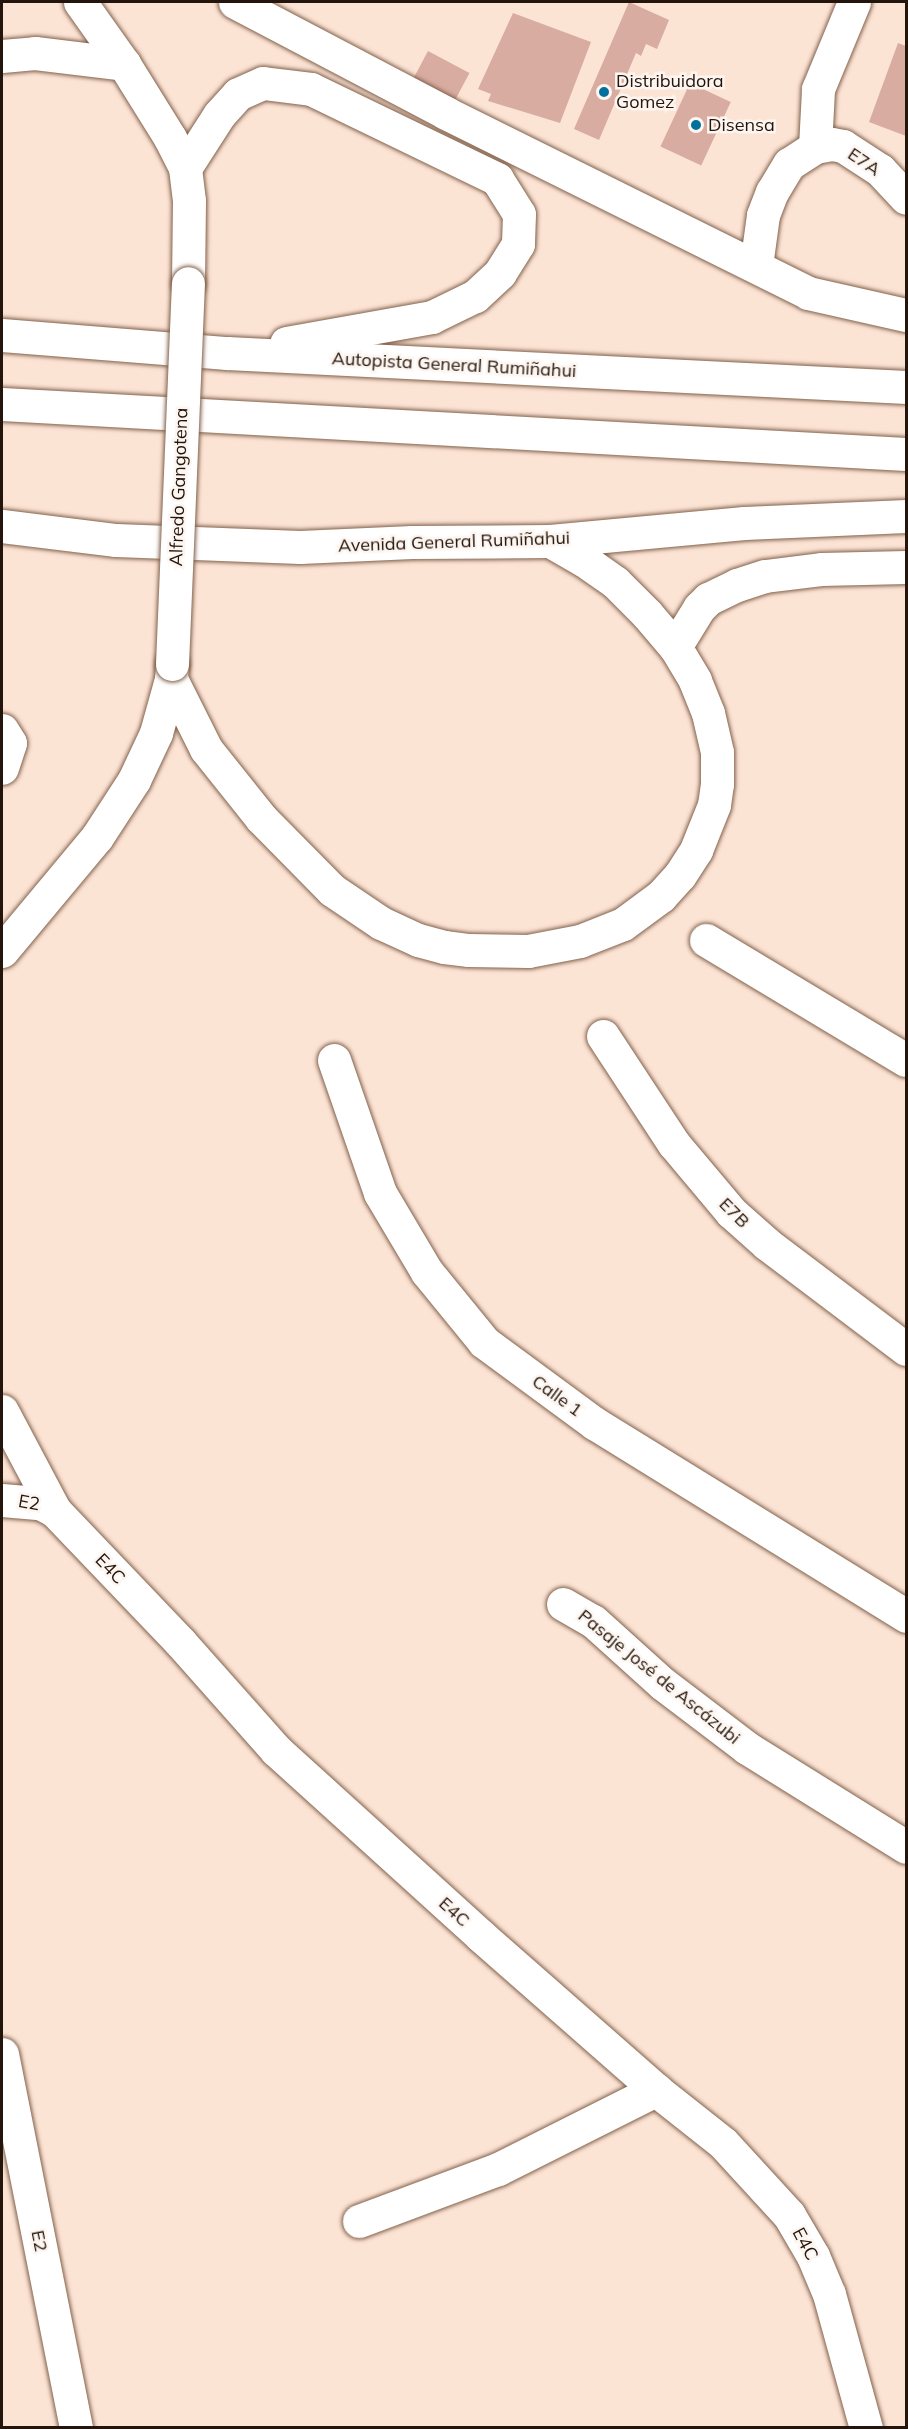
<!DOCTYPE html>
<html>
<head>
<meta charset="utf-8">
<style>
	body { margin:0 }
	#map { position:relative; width:908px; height:2429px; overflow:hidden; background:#fce4d5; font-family:Mulish,sans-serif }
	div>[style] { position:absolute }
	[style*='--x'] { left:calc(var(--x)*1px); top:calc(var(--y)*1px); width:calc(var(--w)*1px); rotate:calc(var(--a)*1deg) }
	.building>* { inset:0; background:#d9aca1; transform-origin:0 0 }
	.roads { filter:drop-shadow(0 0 2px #82614b) drop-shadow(0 0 2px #82614b) }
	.minor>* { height:33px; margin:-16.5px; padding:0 16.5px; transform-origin:16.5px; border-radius:16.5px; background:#fff }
	.major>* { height:33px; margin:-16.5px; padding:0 16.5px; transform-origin:16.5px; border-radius:16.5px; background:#fff }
	.highway>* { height:33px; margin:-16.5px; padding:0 16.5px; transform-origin:16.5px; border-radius:16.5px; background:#fff }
	.bridges { filter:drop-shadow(0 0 2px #82614b) drop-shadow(0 0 2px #82614b) }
	.minor-bridge>* { height:33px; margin:-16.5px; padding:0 16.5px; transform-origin:16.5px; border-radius:16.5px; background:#fff }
	.dots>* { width:16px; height:16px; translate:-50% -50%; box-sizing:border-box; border:3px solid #fdf5f0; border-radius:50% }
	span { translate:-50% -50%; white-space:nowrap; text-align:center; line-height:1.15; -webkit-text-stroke:5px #fdf5f0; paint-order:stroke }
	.poi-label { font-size:18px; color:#23150c }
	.left { translate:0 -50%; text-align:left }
	.street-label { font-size:18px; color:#23150c }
	.frame { position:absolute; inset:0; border:3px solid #23150c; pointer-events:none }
</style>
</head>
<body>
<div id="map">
	<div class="building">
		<i style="clip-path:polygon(629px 2px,669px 20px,657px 49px,646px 44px,641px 56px,636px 53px,599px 140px,574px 129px)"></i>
		<i style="clip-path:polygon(513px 13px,591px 42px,560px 123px,488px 101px,491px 94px,478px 89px)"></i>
		<i style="clip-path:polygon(898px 43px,906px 46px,906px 136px,869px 122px)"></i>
		<i style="left:428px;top:51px;width:47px;height:34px;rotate:28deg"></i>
		<i style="left:690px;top:83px;width:45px;height:70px;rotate:25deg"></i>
	</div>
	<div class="roads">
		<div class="minor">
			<i style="--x:80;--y:2;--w:76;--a:54.6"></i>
			<i style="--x:124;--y:64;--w:87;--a:58.1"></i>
			<i style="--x:170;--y:138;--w:34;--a:63"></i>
			<i style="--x:185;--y:168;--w:33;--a:83"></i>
			<i style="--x:189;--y:201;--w:82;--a:90.7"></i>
			<i style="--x:815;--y:147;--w:17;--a:-10"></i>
			<i style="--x:832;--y:144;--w:11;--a:10"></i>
			<i style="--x:843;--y:146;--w:44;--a:33"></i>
			<i style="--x:880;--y:170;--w:38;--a:47"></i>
			<i style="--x:756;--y:266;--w:51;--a:-82.2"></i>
			<i style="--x:763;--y:215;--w:25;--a:-69"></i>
			<i style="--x:772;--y:192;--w:33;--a:-59"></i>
			<i style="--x:789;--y:164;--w:31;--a:-33"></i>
			<i style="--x:815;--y:147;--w:58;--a:-87"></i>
			<i style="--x:818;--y:89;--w:94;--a:-67.5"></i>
			<i style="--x:2;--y:730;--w:15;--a:58"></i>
			<i style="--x:10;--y:743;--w:26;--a:108"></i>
			<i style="--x:706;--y:940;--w:233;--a:31"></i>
			<i style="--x:2;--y:951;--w:148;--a:-50.2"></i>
			<i style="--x:97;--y:837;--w:68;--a:-57"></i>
			<i style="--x:134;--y:780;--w:52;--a:-64.9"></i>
			<i style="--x:156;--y:733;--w:56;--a:-74.5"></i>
			<i style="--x:171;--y:679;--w:15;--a:-86"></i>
			<i style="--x:603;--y:1036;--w:129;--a:56.7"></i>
			<i style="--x:674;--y:1144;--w:89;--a:50"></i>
			<i style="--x:731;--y:1212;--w:48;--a:41.6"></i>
			<i style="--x:767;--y:1244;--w:174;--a:37.1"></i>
			<i style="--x:334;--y:1060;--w:141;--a:70.9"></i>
			<i style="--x:380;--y:1193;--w:92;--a:59.3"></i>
			<i style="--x:427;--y:1272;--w:90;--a:50.8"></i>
			<i style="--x:484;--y:1342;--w:137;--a:36.4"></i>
			<i style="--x:594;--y:1423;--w:367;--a:31.7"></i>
			<i style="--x:2;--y:1411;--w:113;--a:62.1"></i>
			<i style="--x:55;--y:1511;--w:182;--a:46.3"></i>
			<i style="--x:181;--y:1643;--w:143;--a:48.4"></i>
			<i style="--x:276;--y:1750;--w:277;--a:42.2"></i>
			<i style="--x:481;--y:1936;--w:233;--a:41.3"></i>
			<i style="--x:656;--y:2090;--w:85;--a:38.3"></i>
			<i style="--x:723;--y:2143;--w:98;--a:47.5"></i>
			<i style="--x:789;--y:2215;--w:48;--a:59.7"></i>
			<i style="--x:813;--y:2256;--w:41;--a:67.2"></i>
			<i style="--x:829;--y:2294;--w:139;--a:74.6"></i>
			<i style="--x:2;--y:1500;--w:38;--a:5"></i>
			<i style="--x:40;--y:1503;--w:17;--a:28"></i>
			<i style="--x:563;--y:1604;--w:34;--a:30"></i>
			<i style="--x:593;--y:1621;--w:94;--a:42"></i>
			<i style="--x:663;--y:1684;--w:106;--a:37.3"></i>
			<i style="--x:747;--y:1748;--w:187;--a:31.9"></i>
			<i style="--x:2;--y:2054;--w:381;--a:78.8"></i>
			<i style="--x:359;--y:2221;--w:148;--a:-20.5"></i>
			<i style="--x:498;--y:2169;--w:177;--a:-26.6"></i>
		</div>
		<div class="major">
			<i style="--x:2;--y:526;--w:115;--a:7"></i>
			<i style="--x:116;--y:540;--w:184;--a:2.2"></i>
			<i style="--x:300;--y:547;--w:112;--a:-2.6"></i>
			<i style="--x:412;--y:542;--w:138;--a:-0.4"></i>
			<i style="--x:550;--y:541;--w:195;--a:-5.3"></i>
			<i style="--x:744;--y:523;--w:162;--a:-2.5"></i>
			<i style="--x:675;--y:647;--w:46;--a:-58.4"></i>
			<i style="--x:699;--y:608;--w:13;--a:-45"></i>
			<i style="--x:708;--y:599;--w:32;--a:-26"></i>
			<i style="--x:737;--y:585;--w:29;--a:-18"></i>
			<i style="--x:765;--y:576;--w:56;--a:-7.1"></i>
			<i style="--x:821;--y:569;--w:85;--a:-1.3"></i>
			<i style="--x:171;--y:679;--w:78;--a:63.4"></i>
			<i style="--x:206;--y:749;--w:88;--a:51.4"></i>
			<i style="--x:261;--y:818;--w:101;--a:45.4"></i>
			<i style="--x:332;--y:890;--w:59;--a:34"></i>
			<i style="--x:381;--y:923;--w:41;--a:24.7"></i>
			<i style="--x:418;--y:940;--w:27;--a:15"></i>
			<i style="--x:444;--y:947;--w:25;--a:7"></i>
			<i style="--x:469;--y:950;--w:59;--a:1"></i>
			<i style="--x:528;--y:951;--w:53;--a:-10.9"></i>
			<i style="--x:580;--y:941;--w:46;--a:-21.6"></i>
			<i style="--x:623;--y:924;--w:47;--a:-36.4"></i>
			<i style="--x:661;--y:896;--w:28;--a:-48"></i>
			<i style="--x:680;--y:875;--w:30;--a:-57"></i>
			<i style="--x:696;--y:850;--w:48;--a:-68.2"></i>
			<i style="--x:714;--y:805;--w:21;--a:-82"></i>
			<i style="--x:717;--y:784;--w:32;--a:-90"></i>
			<i style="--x:717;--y:752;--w:40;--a:-103"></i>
			<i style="--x:708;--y:713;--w:35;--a:-112"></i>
			<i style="--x:695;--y:680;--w:39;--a:-121"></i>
			<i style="--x:675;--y:647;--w:43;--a:-130.3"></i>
			<i style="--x:647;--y:614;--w:45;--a:-135"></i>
			<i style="--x:615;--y:582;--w:39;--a:-145"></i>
			<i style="--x:583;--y:560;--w:38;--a:-150"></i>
		</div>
		<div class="highway">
			<i style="--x:235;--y:2;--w:238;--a:27.7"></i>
			<i style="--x:446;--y:113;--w:404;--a:26.4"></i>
			<i style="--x:808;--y:293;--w:100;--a:12.7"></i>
			<i style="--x:2;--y:56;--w:33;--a:-5"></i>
			<i style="--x:35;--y:53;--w:90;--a:7"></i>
			<i style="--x:185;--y:168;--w:63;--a:-57.3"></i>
			<i style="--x:219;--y:115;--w:28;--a:-48"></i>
			<i style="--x:238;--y:94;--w:27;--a:-24"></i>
			<i style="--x:263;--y:83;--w:48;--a:7.1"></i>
			<i style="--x:311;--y:89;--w:207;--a:25.8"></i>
			<i style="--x:497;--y:179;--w:41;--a:57.8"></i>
			<i style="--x:519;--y:214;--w:30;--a:92"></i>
			<i style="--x:518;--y:244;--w:34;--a:122"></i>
			<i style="--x:500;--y:273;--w:34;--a:137"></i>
			<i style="--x:475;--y:296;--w:48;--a:154"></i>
			<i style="--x:432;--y:317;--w:148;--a:169.9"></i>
			<i style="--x:2;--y:335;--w:226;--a:4.6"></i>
			<i style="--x:227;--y:353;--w:680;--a:2.87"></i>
			<i style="--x:2;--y:404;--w:905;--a:3.17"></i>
		</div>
	</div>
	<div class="bridges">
		<div class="minor-bridge">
			<i style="--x:172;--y:664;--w:381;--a:-87.6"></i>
		</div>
	</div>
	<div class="dots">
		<i style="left:604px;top:92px;background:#01719c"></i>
		<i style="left:696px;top:125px;background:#01719c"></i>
	</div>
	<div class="poi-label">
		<span class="left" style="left:616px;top:92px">Distribuidora<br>Gomez</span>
		<span class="left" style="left:708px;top:125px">Disensa</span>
	</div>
	<div class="street-label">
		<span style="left:864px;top:162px;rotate:34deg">E7A</span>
		<span style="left:454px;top:365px;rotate:3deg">Autopista General Rumiñahui</span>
		<span style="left:179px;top:487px;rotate:-88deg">Alfredo Gangotena</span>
		<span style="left:454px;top:542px;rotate:-2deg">Avenida General Rumiñahui</span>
		<span style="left:734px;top:1213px;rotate:45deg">E7B</span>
		<span style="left:557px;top:1396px;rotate:36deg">Calle 1</span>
		<span style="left:29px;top:1503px;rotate:10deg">E2</span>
		<span style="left:110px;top:1569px;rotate:46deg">E4C</span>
		<span style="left:659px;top:1677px;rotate:39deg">Pasaje José de Ascázubi</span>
		<span style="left:454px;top:1912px;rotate:42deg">E4C</span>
		<span style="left:39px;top:2241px;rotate:79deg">E2</span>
		<span style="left:805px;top:2244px;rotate:62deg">E4C</span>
	</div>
	<div class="frame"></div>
</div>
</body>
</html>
